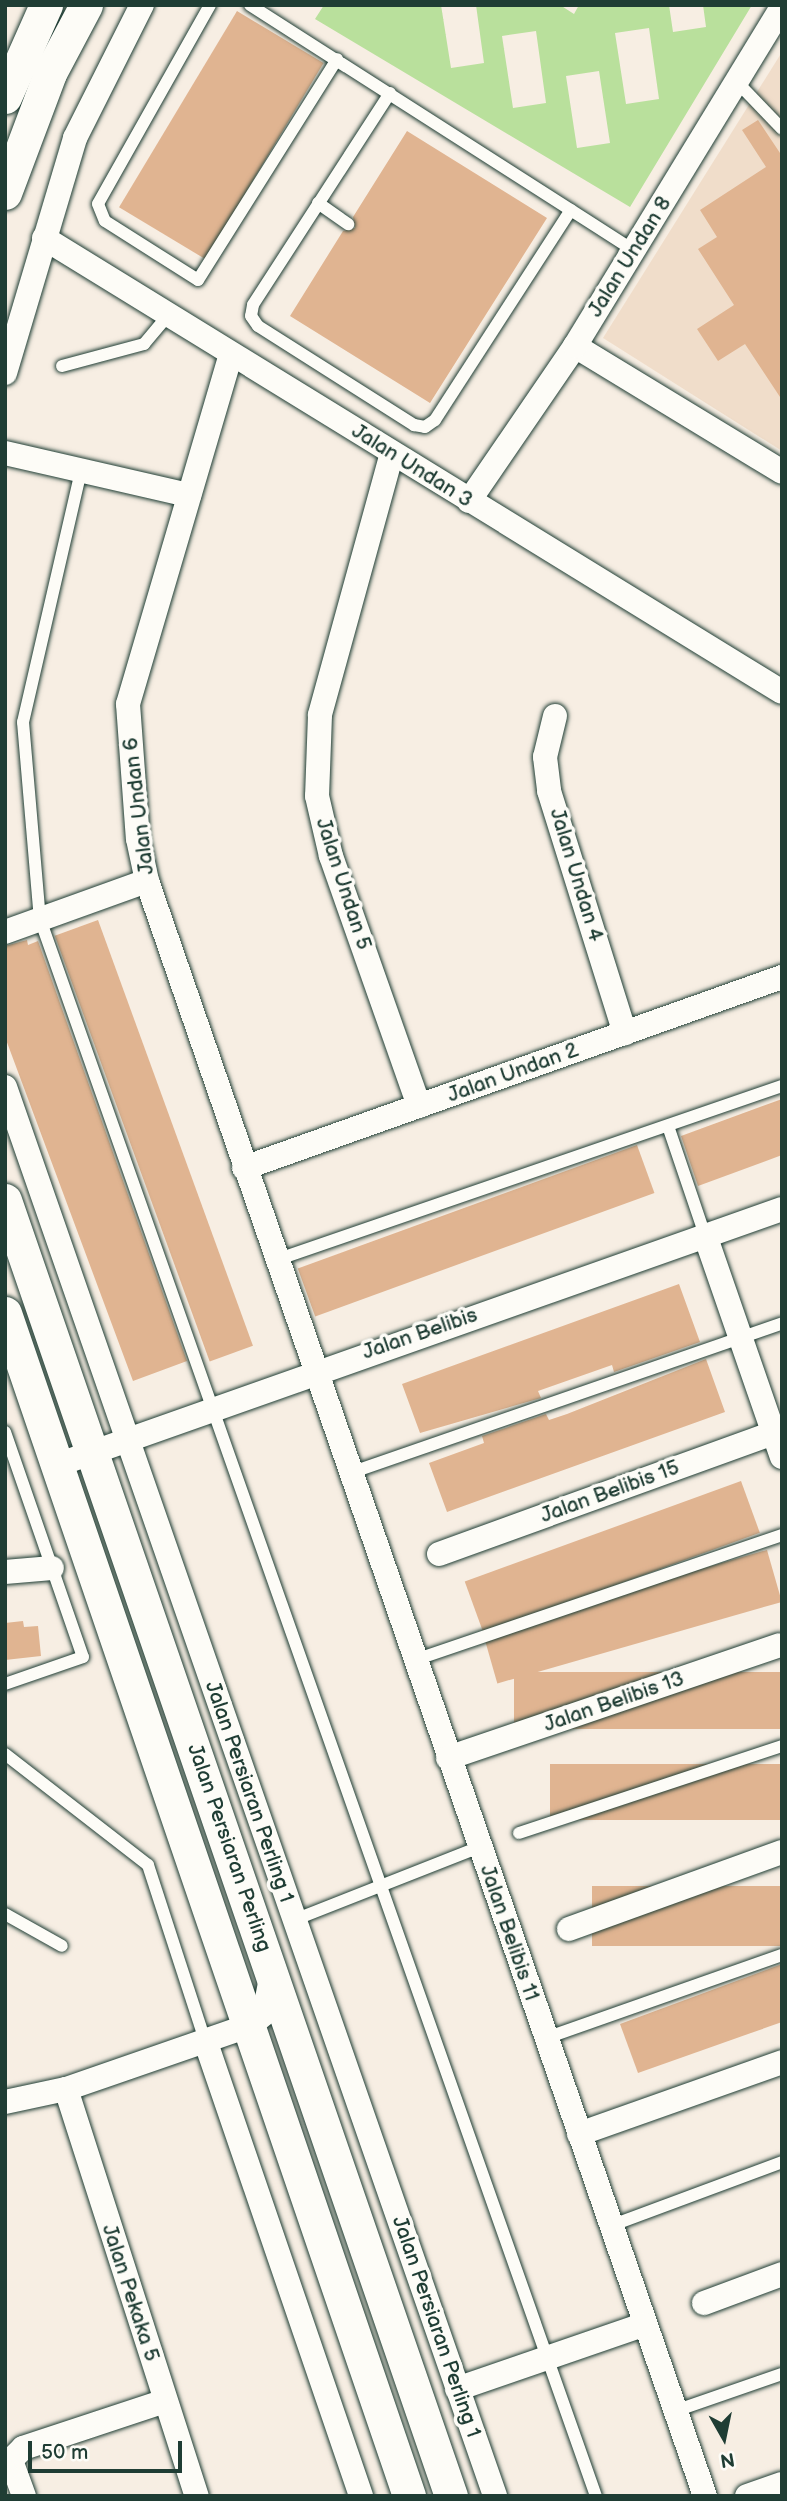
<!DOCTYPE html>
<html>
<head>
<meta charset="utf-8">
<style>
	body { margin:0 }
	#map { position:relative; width:787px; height:2501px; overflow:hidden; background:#f7eee3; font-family:"Balsamiq Sans",sans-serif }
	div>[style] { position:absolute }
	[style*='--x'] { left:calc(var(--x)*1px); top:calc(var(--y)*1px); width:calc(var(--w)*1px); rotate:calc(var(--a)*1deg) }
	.built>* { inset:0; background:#f0ddca }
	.green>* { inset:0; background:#b9e09c }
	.building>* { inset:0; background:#e0b491; transform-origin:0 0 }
	.roads { filter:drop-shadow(0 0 2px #1f3d34) drop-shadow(0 0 2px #1f3d34) }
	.lane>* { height:12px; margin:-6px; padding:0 6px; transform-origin:6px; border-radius:6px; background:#fdfcf7 }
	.street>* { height:24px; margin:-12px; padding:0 12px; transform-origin:12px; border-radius:12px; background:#fdfcf7 }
	.secondary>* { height:33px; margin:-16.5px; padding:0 16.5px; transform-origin:16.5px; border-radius:16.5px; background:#fdfcf7 }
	span { translate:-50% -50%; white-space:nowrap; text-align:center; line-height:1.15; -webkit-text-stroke:7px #fdfcf7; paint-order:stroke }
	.street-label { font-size:21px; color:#1f3d34 }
	.frame { position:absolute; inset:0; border:7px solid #1f3d34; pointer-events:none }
	.north { position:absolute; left:689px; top:2403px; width:70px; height:70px; -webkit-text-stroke:5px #fdfcf7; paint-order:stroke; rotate:171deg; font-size:19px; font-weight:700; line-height:28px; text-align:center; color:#1f3d34 }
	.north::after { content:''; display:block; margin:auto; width:24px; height:32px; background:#1f3d34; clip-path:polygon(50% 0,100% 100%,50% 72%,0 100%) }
	.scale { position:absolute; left:28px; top:2441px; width:154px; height:32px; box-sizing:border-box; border:4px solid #1f3d34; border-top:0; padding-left:9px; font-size:21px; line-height:24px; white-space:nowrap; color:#1f3d34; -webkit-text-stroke:5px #fdfcf7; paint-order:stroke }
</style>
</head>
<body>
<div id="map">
	<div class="built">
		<i style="clip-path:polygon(782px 52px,782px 451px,603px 338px)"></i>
	</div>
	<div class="green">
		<i style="clip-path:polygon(evenodd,324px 5px,441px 5px,451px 68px,484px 63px,476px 5px,560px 5px,574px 14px,579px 5px,669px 5px,673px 32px,706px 27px,703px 5px,752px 5px,630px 207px,315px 19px,324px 5px,649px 28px,659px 99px,626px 104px,615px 33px,649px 28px,324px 5px,536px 31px,546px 103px,513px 108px,502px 36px,536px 31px,324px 5px,599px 71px,610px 143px,577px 148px,566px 76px,599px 71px)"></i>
	</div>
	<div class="building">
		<i style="left:237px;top:11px;width:101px;height:229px;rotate:31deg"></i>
		<i style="clip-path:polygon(758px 120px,782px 156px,782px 400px,745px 344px,718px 361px,697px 329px,734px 305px,698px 249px,717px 237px,700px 210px,766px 167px,742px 130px)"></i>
		<i style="clip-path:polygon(407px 131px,547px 218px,430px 403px,290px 316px,343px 231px,355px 228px,353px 217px)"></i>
		<i style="left:98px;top:920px;width:453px;height:46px;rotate:70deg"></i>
		<i style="clip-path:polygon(27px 940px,28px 945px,38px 941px,187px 1361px,133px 1381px,5px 1037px,5px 946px)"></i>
		<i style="clip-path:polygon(782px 1099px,782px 1155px,698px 1186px,681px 1136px)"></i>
		<i style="left:637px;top:1145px;width:51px;height:361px;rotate:70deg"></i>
		<i style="clip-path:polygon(679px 1284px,700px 1342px,614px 1372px,612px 1365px,538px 1391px,541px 1398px,420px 1433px,402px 1384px)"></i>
		<i style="clip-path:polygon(706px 1359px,725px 1412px,447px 1512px,429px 1463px,484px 1443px,482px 1436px,546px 1414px,549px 1420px,567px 1414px)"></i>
		<i style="left:741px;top:1481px;width:55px;height:294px;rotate:70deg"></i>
		<i style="left:767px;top:1550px;width:54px;height:296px;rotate:74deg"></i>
		<i style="clip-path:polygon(23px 1621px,24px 1627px,38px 1626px,41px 1656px,5px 1660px,5px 1623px)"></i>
		<i style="left:782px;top:1672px;width:57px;height:268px;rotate:90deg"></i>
		<i style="left:782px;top:1764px;width:56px;height:232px;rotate:90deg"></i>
		<i style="left:782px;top:1886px;width:60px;height:190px;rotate:90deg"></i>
		<i style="clip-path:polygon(782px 1964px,782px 2022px,638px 2073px,620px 2024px)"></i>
	</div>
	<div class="roads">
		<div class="lane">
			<i style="--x:210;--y:5;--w:228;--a:119.4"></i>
			<i style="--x:98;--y:204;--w:18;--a:68"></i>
			<i style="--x:105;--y:221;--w:110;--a:32.4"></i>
			<i style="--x:198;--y:280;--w:261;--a:-57.8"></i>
			<i style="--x:250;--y:5;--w:457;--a:32.6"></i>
			<i style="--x:736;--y:81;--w:66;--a:46.2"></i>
			<i style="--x:390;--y:93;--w:252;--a:122.9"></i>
			<i style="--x:253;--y:305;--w:11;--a:100"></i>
			<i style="--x:251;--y:316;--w:12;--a:55"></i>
			<i style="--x:258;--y:326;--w:185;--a:32.4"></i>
			<i style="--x:414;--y:425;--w:11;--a:10"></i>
			<i style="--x:425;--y:427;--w:12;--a:-35"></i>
			<i style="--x:435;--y:420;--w:250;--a:-57.1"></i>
			<i style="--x:318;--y:203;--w:37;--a:35"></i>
			<i style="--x:62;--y:366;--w:85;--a:-15"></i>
			<i style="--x:144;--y:344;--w:38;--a:-50"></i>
			<i style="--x:81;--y:471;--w:258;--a:103"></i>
			<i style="--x:23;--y:722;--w:198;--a:85.1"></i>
			<i style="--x:40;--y:919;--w:1672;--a:70.58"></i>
			<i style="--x:668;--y:1126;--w:115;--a:71.3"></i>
			<i style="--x:276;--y:1260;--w:535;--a:-18.98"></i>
			<i style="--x:5;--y:1432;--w:238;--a:70.9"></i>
			<i style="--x:83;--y:1657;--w:83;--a:160.9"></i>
			<i style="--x:350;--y:1473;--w:457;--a:-19.1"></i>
			<i style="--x:415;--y:1660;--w:388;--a:-18.8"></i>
			<i style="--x:5;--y:1754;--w:181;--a:37.8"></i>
			<i style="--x:148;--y:1865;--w:184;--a:72"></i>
			<i style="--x:519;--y:1833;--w:277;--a:-18.3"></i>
			<i style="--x:5;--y:1914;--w:65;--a:29.3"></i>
			<i style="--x:294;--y:1920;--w:199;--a:-21.5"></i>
			<i style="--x:546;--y:2038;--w:250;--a:-19.4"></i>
			<i style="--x:610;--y:2226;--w:184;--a:-20.4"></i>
			<i style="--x:675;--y:2411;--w:113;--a:-19.1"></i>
		</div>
		<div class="street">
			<i style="--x:44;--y:238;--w:866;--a:31.6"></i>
			<i style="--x:575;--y:346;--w:242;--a:31.3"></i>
			<i style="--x:231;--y:354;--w:365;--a:106.4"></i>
			<i style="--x:128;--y:704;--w:135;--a:85.8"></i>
			<i style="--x:138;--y:839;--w:43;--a:77.9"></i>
			<i style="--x:147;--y:881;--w:1709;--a:70.94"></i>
			<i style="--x:5;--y:373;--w:245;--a:-73.4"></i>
			<i style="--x:75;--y:138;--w:149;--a:-63.3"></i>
			<i style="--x:5;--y:453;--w:189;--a:12.9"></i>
			<i style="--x:392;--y:453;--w:272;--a:105.4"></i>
			<i style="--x:320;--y:715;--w:81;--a:92.1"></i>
			<i style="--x:317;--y:796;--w:62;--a:76.9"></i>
			<i style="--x:331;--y:856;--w:265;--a:70.6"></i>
			<i style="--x:469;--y:501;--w:188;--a:-55.6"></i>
			<i style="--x:575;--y:346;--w:397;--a:-58.6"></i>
			<i style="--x:555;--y:716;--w:42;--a:103.7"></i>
			<i style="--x:545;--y:757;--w:34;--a:83"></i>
			<i style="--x:549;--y:791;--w:254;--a:72.6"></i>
			<i style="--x:5;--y:932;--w:151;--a:-19.8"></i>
			<i style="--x:5;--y:1087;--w:1492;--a:70.82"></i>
			<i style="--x:244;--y:1168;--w:571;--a:-19.55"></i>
			<i style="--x:705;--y:1235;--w:235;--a:70.9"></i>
			<i style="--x:60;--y:1464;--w:766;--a:-19.45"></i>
			<i style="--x:439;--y:1554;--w:365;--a:-19.9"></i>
			<i style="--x:5;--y:1572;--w:47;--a:-4.9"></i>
			<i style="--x:448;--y:1758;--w:350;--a:-18.8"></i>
			<i style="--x:569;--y:1929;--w:226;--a:-19.9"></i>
			<i style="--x:205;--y:2040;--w:482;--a:71.1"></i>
			<i style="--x:66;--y:2089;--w:428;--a:72.2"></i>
			<i style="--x:5;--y:2102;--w:62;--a:-12"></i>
			<i style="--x:66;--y:2089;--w:196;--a:-19.1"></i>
			<i style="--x:251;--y:2025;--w:17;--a:-40"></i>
			<i style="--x:264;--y:2014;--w:36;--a:-79"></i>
			<i style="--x:579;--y:2134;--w:215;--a:-19.5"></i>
			<i style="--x:704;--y:2303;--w:83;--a:-20.4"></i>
			<i style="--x:457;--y:2389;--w:197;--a:-19"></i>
			<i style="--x:24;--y:2496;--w:38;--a:-110"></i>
			<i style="--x:11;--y:2460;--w:17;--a:-45"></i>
			<i style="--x:23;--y:2448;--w:150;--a:-18.3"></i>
			<i style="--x:747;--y:2496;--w:37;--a:-19"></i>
		</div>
		<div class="secondary">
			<i style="--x:5;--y:97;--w:101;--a:-66"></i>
			<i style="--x:5;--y:193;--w:128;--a:-69.4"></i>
			<i style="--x:50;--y:73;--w:77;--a:-62.1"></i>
			<i style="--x:5;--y:1200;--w:1371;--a:71.01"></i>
			<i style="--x:5;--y:1313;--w:1250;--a:71.14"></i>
		</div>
	</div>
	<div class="street-label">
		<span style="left:630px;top:257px;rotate:-58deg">Jalan Undan 8</span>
		<span style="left:412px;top:466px;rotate:32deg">Jalan Undan 3</span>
		<span style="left:139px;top:806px;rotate:-97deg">Jalan Undan 6</span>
		<span style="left:576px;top:875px;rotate:73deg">Jalan Undan 4</span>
		<span style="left:343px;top:884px;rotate:72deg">Jalan Undan 5</span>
		<span style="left:513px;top:1073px;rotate:-20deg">Jalan Undan 2</span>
		<span style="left:420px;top:1334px;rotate:-19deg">Jalan Belibis</span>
		<span style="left:610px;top:1492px;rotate:-20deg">Jalan Belibis 15</span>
		<span style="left:614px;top:1702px;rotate:-19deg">Jalan Belibis 13</span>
		<span style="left:249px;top:1792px;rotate:71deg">Jalan Persiaran Perling 1</span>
		<span style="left:229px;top:1848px;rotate:71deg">Jalan Persiaran Perling</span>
		<span style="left:509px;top:1933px;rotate:71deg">Jalan Belibis 11</span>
		<span style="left:130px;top:2293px;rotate:72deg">Jalan Pekaka 5</span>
		<span style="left:436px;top:2327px;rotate:71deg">Jalan Persiaran Perling 1</span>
	</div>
	<div class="frame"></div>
	<div class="north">N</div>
	<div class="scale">50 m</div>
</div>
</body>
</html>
